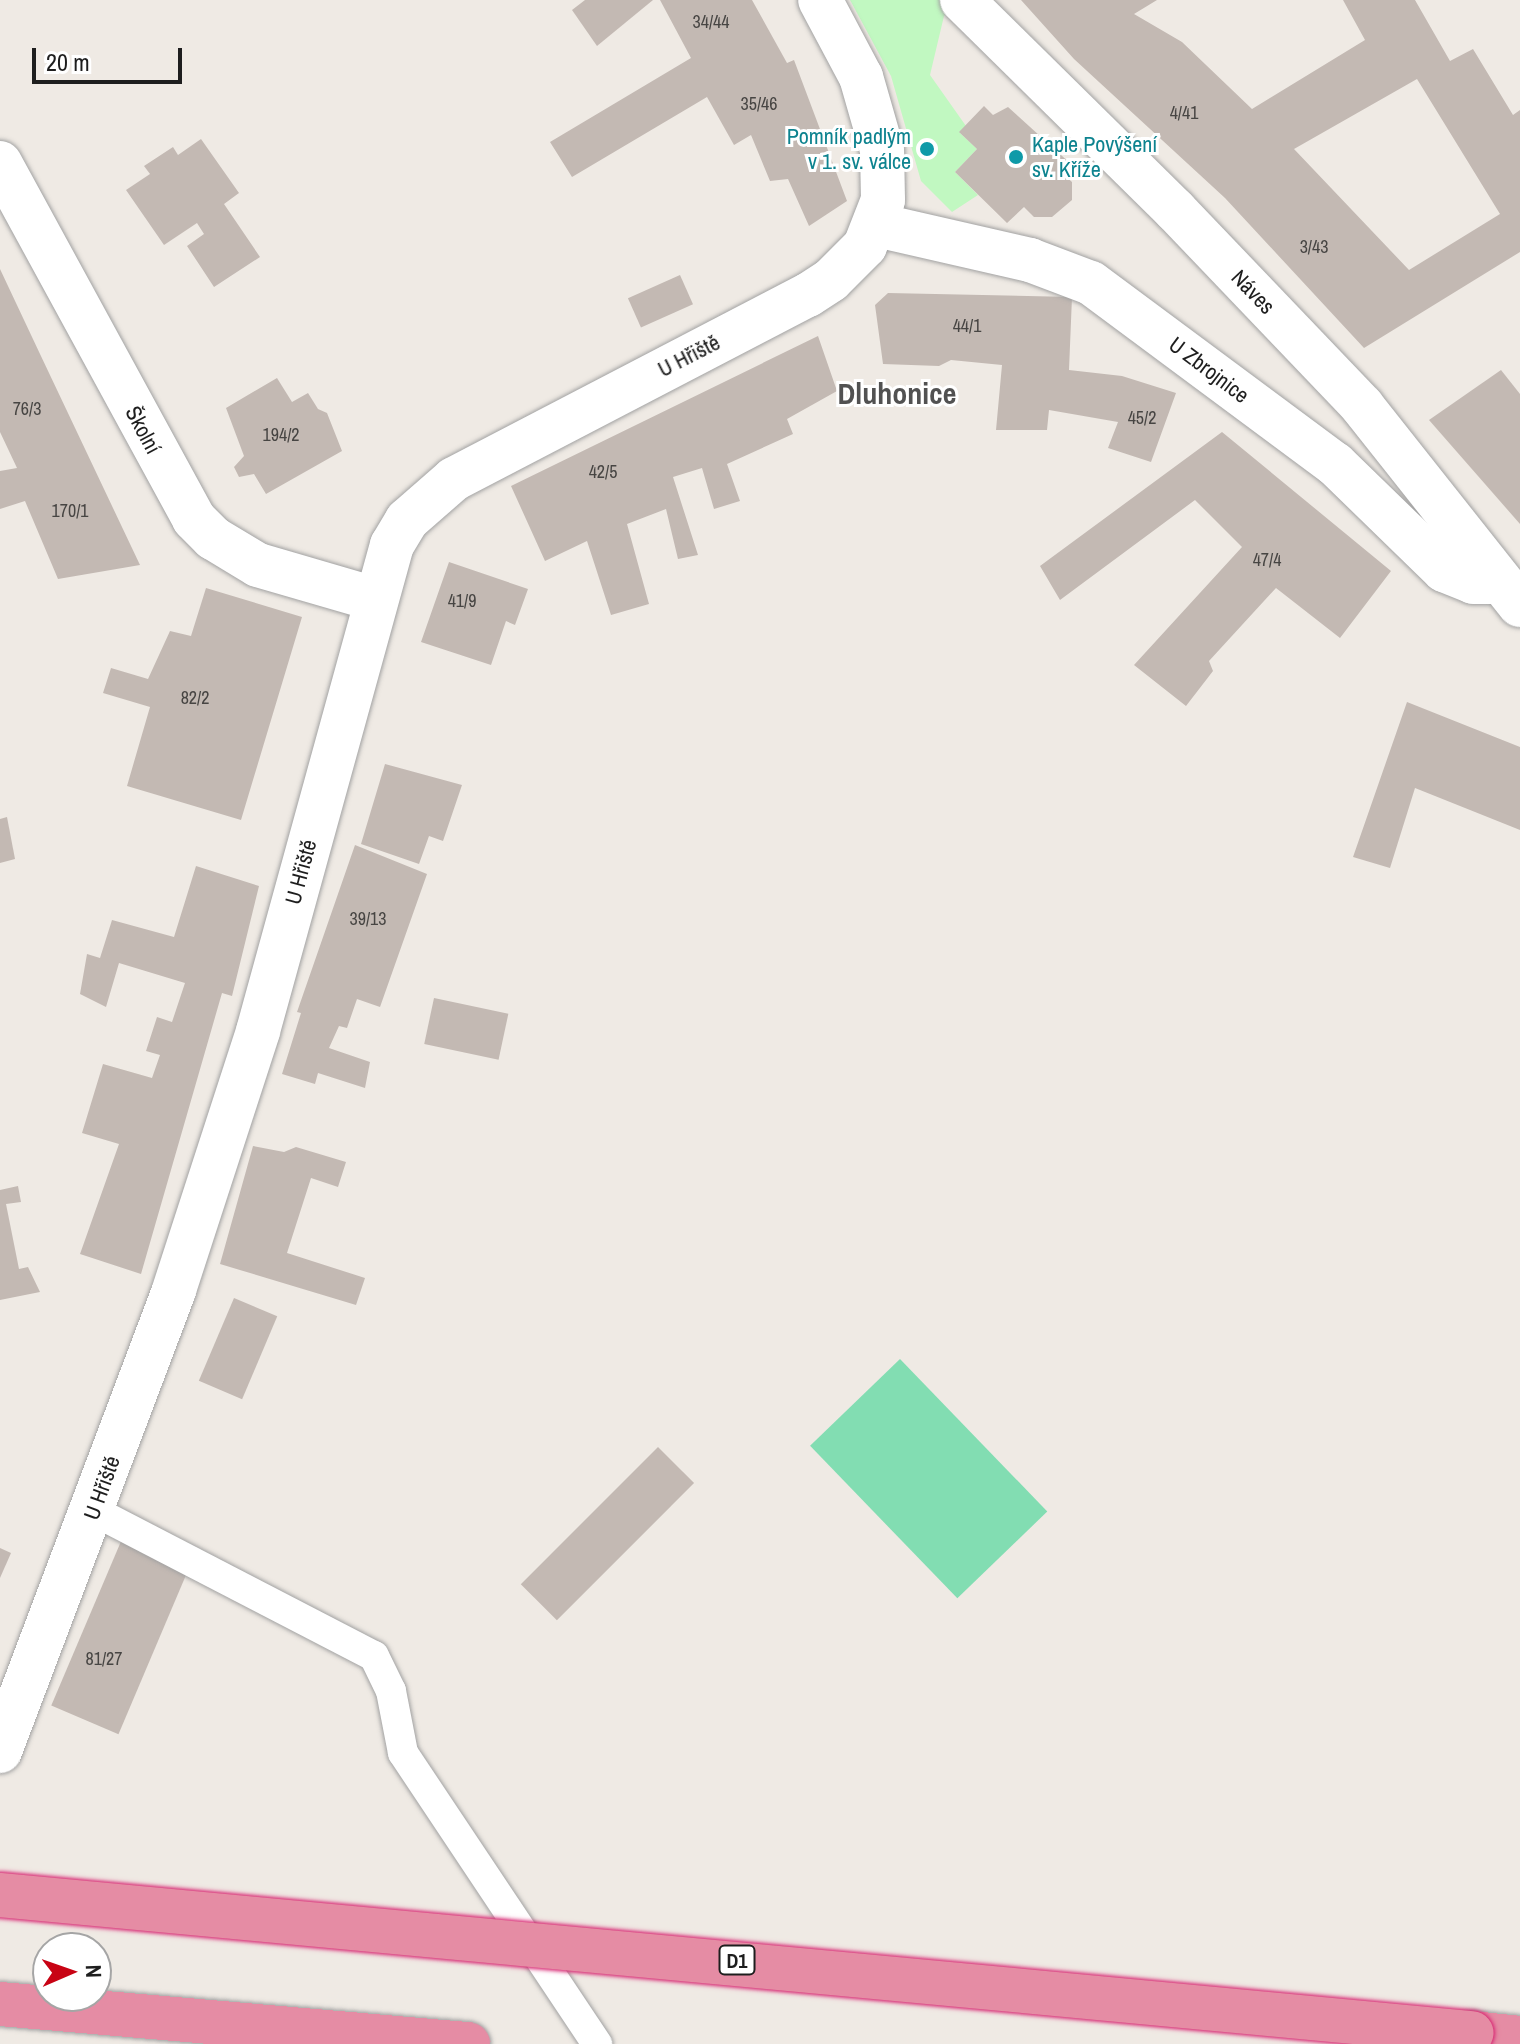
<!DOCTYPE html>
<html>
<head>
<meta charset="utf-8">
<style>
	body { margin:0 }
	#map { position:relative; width:1520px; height:2044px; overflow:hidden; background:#efeae4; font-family:"Archivo Narrow",sans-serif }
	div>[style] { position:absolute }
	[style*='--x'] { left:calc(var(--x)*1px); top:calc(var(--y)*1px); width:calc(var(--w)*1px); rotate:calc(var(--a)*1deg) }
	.park>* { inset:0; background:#c1f8c1 }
	.pitch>* { inset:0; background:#82ddb2; transform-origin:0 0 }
	.building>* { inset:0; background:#c3b9b3; transform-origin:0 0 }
	.roads { filter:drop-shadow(0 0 2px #a2a2a2) drop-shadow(0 0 2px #a2a2a2) }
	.service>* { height:30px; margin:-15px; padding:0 15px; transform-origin:15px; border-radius:15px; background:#fff }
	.minor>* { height:44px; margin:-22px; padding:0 22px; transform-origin:22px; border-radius:22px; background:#fff }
	.tertiary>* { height:44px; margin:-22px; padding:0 22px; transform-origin:22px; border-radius:22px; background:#fff }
	.motorway>* { height:44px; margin:-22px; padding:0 22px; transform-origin:22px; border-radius:22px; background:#e58ca4 }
	.bridges { filter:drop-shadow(0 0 2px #d72672) drop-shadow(0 0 2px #d72672) }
	.motorway-bridge>* { height:44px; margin:-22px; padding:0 22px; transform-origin:22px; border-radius:22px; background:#e58ca4 }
	.dots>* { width:22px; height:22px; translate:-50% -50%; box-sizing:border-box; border:4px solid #fff; border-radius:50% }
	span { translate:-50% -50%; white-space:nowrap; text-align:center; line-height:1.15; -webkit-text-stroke:6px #fff; paint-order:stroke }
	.number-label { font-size:18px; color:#474543 }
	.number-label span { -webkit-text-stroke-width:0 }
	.shield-label span { padding:2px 6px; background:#fff; border:2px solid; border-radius:6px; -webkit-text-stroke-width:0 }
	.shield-label { font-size:20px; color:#1e1e1e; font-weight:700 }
	.culture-label { font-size:22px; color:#0d838f }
	.right { translate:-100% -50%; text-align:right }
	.left { translate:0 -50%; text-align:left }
	.street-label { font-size:22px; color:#1e1e1e }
	.district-label { font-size:30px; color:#515151; font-weight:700 }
	.north { position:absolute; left:32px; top:1932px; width:80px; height:80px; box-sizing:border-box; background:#fff; border:2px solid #a5a5a5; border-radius:50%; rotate:88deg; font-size:22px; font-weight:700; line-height:32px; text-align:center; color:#1e1e1e }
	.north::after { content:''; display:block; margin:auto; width:28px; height:36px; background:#c80314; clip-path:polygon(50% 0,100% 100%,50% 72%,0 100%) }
	.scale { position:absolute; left:32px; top:48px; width:150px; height:36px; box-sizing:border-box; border:4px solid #1e1e1e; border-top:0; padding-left:10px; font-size:24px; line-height:28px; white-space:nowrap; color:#1e1e1e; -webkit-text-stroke:6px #fff; paint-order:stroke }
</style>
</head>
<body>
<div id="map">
	<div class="park">
		<i style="clip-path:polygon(850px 0,947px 0,953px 7px,944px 16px,930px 75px,966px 126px,960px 133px,977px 149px,955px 172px,978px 195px,952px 212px,921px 181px,891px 76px)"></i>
	</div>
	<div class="pitch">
		<i style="left:900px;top:1359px;width:212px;height:125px;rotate:46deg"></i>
	</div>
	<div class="building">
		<i style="clip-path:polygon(585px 0,653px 0,597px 46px,572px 10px)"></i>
		<i style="clip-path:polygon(660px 0,752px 0,787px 63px,794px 60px,847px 201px,809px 226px,788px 179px,770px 181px,751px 135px,734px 145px,707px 97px,572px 177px,550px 142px,691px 58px)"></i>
		<i style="clip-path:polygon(evenodd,1021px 0,1157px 0,1134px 14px,1182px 42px,1252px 109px,1365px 40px,1343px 0,1415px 0,1450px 61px,1473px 49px,1513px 115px,1520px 110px,1520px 252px,1364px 348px,1225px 198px,1074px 59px,1021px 0,1417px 79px,1500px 214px,1409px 270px,1294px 149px,1417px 79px)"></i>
		<i style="clip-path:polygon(984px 106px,993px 115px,1008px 107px,1072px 165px,1064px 175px,1072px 182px,1072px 200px,1052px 217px,1034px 217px,1024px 207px,1007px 223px,955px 172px,977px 149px,959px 132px)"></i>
		<i style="clip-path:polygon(201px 139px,239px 193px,224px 204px,260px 257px,214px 287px,187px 246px,204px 234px,197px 223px,164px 245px,126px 190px,150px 174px,144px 166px,173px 147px,178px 155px)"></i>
		<i style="clip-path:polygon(0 269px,40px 354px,140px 565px,58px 579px,25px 501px,0 509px,0 471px,17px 468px,0 432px)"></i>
		<i style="left:680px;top:275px;width:32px;height:57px;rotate:66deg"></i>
		<i style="clip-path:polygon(888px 293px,1072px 297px,1069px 370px,1122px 376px,1176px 393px,1151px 462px,1108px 448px,1118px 422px,1049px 410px,1047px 430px,996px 430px,1002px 365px,951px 360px,939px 366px,883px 364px,875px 305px)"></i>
		<i style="clip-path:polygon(818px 336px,837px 391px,787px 419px,793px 434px,727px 464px,740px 501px,714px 509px,702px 468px,673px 477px,698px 555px,678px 559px,666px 509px,627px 524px,649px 604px,611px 615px,587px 541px,545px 561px,511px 486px)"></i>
		<i style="clip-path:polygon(1501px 370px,1520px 394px,1520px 524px,1429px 420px)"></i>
		<i style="clip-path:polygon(277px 378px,292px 402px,308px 393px,318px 409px,327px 413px,342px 451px,266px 494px,254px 474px,239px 477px,234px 467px,244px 456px,226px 408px)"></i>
		<i style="clip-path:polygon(1222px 432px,1391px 571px,1340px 638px,1276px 588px,1209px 661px,1213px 671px,1186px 706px,1134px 665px,1242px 547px,1195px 500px,1060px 600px,1040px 566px)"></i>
		<i style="clip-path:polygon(449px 562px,528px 589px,515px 625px,506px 621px,491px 665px,421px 642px)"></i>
		<i style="clip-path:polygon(206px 588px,302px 617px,241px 820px,127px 786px,150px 707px,103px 693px,111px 668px,148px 679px,170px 631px,191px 636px)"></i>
		<i style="clip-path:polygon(1407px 702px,1520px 747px,1520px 830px,1415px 788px,1390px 868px,1353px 857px)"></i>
		<i style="clip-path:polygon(385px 764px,462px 785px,443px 841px,429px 836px,419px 864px,361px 844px)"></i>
		<i style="clip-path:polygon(7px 817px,15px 859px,0 863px,0 819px)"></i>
		<i style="clip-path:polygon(355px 845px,427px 874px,380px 1007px,357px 999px,347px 1028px,339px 1026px,329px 1048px,370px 1062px,365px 1088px,318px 1073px,315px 1084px,282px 1074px,301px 1013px,297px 1012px)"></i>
		<i style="clip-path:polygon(196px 866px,259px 886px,232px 996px,222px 993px,141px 1274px,80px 1254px,119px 1144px,82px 1133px,103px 1064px,152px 1078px,160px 1055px,146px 1051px,157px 1017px,172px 1022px,185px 983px,119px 963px,106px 1007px,80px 994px,87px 954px,100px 958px,112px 920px,174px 937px)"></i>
		<i style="left:434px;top:998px;width:76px;height:47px;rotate:12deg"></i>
		<i style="clip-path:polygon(253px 1146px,284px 1152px,296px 1147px,346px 1162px,338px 1187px,311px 1178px,287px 1253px,365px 1278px,356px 1305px,220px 1264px)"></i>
		<i style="clip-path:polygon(18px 1186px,21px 1202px,6px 1204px,19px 1269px,28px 1267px,40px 1292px,0 1300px,0 1190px)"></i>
		<i style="left:234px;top:1298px;width:47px;height:90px;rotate:23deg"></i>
		<i style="left:658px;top:1447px;width:51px;height:194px;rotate:45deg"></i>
		<i style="left:122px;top:1539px;width:73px;height:181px;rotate:23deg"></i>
		<i style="clip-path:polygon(0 1548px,11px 1553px,0 1578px)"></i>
	</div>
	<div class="roads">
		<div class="service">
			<i style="--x:94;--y:1511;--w:315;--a:27.4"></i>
			<i style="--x:374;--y:1656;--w:39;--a:64"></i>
			<i style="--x:391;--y:1691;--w:63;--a:79"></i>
			<i style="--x:403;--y:1753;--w:350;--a:56.3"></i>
		</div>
		<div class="minor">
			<i style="--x:962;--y:0;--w:299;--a:44.6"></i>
			<i style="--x:1175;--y:210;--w:271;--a:46.3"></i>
			<i style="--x:1362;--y:406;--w:254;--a:51.6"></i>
			<i style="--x:0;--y:163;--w:405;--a:61.4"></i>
			<i style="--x:194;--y:519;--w:27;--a:45"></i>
			<i style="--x:213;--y:538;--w:52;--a:31"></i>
			<i style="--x:258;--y:565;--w:122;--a:16.2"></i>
			<i style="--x:877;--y:225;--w:157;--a:12.9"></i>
			<i style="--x:1030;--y:260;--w:65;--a:20.7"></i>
			<i style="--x:1091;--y:283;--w:304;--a:36.6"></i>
			<i style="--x:1335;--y:464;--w:152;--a:44.2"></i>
			<i style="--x:1444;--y:570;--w:31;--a:22"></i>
			<i style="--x:1473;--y:582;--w:27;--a:0"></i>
		</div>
		<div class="tertiary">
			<i style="--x:0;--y:1751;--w:493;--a:-69.3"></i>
			<i style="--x:174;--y:1290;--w:272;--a:-72"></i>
			<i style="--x:258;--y:1031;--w:504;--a:-74.59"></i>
			<i style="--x:392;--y:545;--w:29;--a:-59"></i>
			<i style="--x:407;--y:520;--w:62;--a:-41.1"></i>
			<i style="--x:454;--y:479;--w:399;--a:-27.5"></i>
			<i style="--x:808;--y:295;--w:27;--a:-33"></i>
			<i style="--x:831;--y:280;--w:48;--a:-45"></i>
			<i style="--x:865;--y:246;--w:49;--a:-68.6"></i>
			<i style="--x:883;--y:200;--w:50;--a:-91.1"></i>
			<i style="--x:882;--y:150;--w:76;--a:-106"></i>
			<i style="--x:861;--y:77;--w:87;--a:-118"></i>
		</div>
		<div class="motorway">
			<i style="--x:0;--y:2004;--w:470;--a:4.9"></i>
			<i style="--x:1472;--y:2033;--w:48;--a:5.9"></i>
		</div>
	</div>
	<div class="bridges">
		<div class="motorway-bridge">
			<i style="--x:0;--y:1895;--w:1478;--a:5.36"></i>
		</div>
	</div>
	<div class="dots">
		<i style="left:927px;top:149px;background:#0f9aa8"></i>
		<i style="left:1016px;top:157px;background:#0f9aa8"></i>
	</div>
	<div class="number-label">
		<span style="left:711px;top:22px">34/44</span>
		<span style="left:759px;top:104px">35/46</span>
		<span style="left:1184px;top:113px">4/41</span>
		<span style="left:1314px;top:247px">3/43</span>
		<span style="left:967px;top:326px">44/1</span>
		<span style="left:27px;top:409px">76/3</span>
		<span style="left:1142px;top:418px">45/2</span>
		<span style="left:281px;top:435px">194/2</span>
		<span style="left:603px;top:472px">42/5</span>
		<span style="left:70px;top:511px">170/1</span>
		<span style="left:1267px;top:560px">47/4</span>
		<span style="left:462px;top:601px">41/9</span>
		<span style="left:195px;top:698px">82/2</span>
		<span style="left:368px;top:919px">39/13</span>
		<span style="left:104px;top:1659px">81/27</span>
	</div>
	<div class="shield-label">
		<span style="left:737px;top:1960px">D1</span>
	</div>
	<div class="culture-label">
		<span class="right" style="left:911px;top:149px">Pomník padlým<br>v 1. sv. válce</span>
		<span class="left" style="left:1032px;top:157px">Kaple Povýšení<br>sv. Kříže</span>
	</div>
	<div class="street-label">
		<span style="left:1253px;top:292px;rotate:46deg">Náves</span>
		<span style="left:689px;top:356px;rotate:-27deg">U Hřiště</span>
		<span style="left:1209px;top:370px;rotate:37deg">U Zbrojnice</span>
		<span style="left:143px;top:430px;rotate:62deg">Školní</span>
		<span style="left:301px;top:872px;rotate:-75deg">U Hřiště</span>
		<span style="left:102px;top:1488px;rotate:-70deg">U Hřiště</span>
	</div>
	<div class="district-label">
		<span style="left:897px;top:393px">Dluhonice</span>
	</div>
	<div class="north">N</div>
	<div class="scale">20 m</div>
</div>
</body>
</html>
